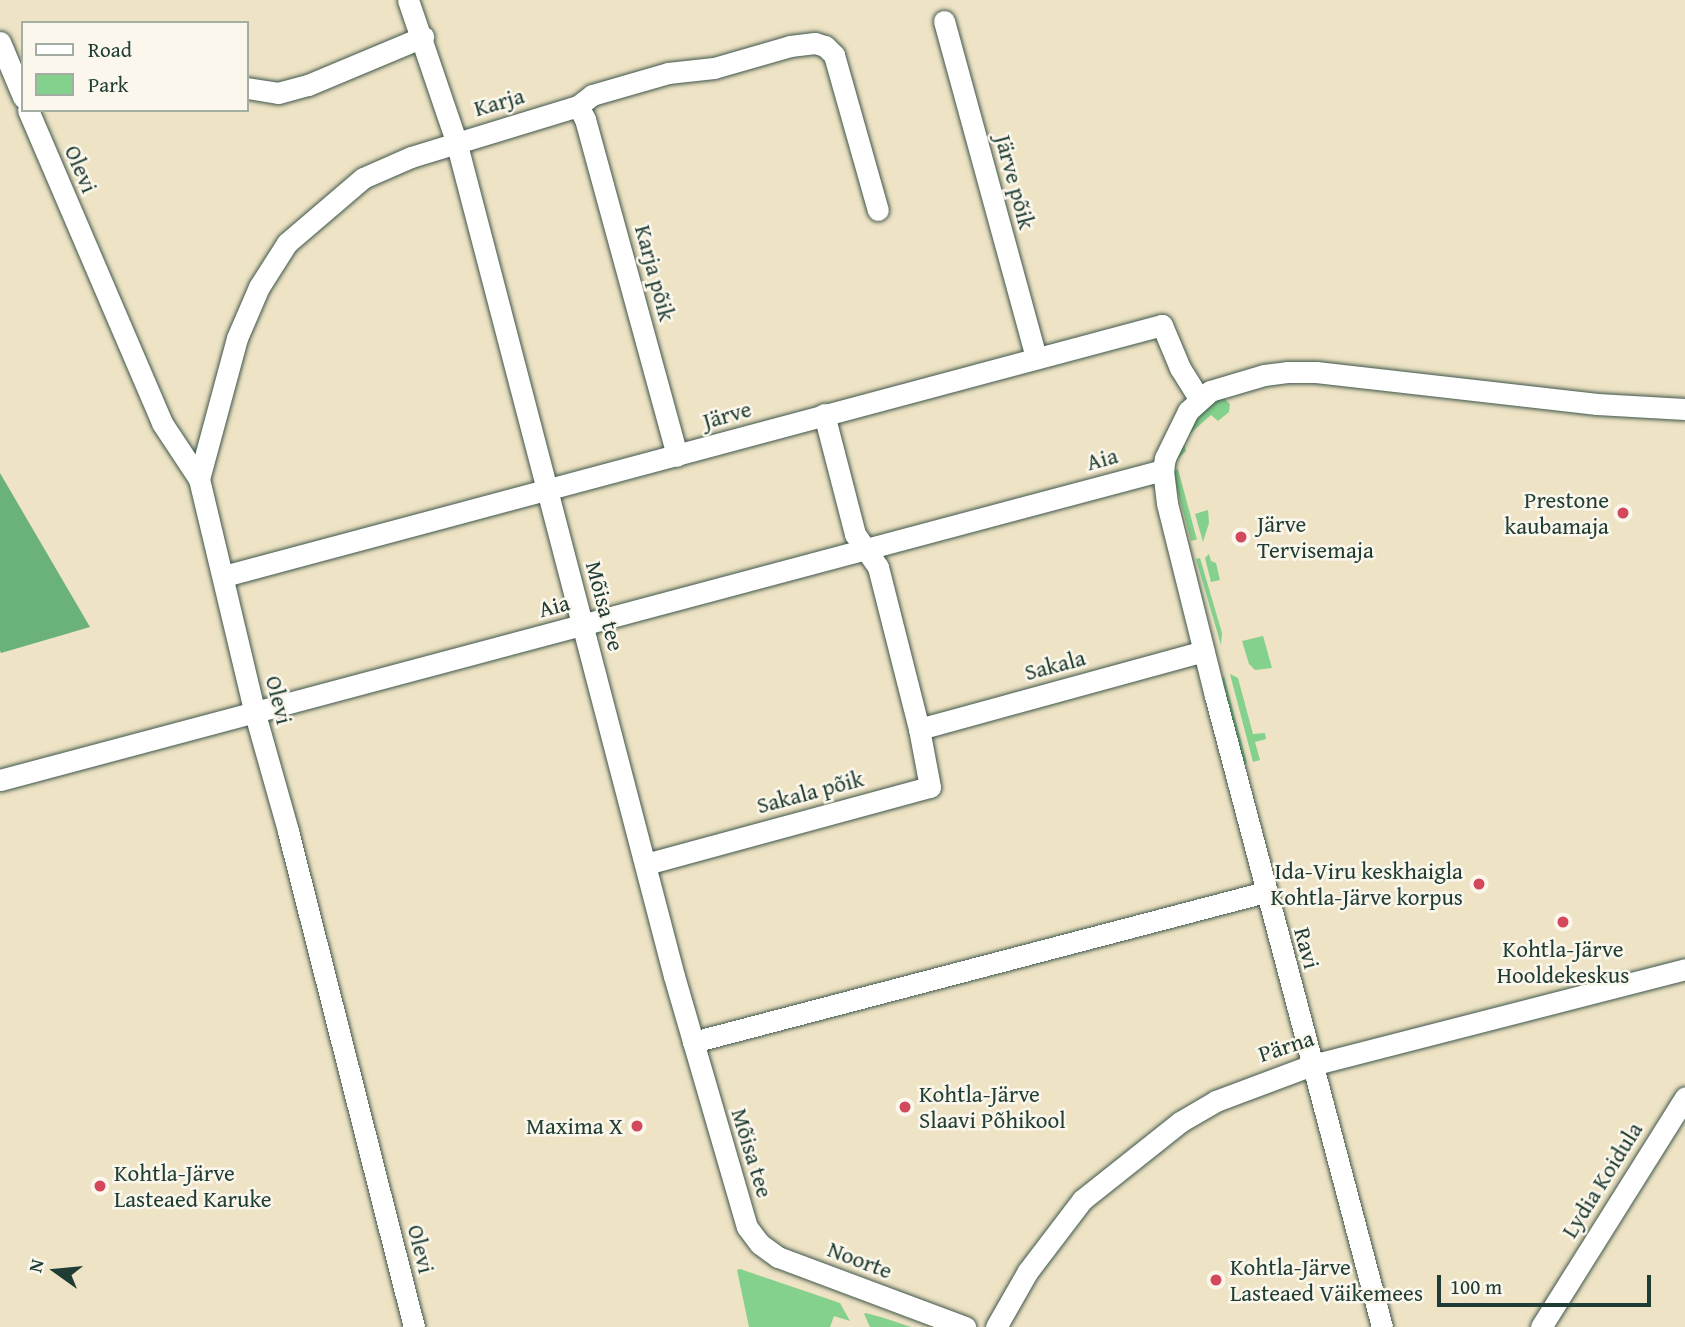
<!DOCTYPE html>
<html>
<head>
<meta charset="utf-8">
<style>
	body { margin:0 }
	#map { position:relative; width:1685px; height:1327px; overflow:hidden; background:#eee3c4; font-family:"Gentium Book Plus",serif }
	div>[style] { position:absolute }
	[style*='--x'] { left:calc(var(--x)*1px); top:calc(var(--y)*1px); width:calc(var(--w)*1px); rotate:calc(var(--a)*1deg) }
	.green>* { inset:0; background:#84d08d; transform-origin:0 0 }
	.forest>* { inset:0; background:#6bb278 }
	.roads { filter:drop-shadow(0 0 2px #3e564a) drop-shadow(0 0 2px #3e564a) }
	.minor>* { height:21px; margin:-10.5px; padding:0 10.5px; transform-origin:10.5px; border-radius:10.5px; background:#fff }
	.dots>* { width:19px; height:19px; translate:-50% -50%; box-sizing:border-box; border:4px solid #fbf7ec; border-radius:50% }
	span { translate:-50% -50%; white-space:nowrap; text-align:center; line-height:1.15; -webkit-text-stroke:5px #fbf7ec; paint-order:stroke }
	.street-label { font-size:23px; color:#1f3d34 }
	.poi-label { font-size:23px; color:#1f3d34 }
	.right { translate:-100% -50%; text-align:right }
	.left { translate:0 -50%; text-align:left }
	.legend { position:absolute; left:21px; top:21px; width:228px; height:91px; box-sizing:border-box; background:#fbf7ec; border:2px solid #a3ada2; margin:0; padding:9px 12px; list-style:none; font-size:21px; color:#1f3d34 }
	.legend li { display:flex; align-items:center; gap:14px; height:35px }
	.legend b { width:35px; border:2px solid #a3ada2 }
	.north { position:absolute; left:21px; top:1236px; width:70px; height:70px; -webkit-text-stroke:5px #fbf7ec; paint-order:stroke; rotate:285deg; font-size:19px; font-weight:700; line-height:28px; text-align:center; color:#1f3d34 }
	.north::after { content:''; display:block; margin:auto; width:24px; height:32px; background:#1f3d34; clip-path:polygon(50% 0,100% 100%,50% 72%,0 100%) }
	.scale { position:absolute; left:1437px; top:1275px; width:214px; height:32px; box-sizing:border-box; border:4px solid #1f3d34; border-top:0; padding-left:9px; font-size:21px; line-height:24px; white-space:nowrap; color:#1f3d34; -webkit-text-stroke:5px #fbf7ec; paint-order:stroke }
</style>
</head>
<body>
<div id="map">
	<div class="green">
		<i style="clip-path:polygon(1223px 397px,1230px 404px,1229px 412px,1218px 421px,1211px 415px,1183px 440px,1186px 451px,1172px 464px,1182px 439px,1212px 400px)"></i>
		<i style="left:1178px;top:469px;width:73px;height:6px;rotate:75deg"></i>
		<i style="clip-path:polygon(1208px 510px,1209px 523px,1203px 542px,1195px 514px)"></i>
		<i style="clip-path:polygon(1209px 554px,1211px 561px,1216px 563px,1220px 580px,1211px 582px,1205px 558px)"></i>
		<i style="clip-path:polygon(1200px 558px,1222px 633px,1221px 645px,1196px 559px)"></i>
		<i style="clip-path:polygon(1263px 636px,1272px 668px,1255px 670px,1249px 664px,1242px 641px)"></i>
		<i style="clip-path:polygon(1230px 674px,1238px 678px,1253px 734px,1265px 733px,1266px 739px,1255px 742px,1260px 760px,1253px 762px)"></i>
		<i style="clip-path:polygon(1224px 676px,1247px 763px,1242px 764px,1221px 681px)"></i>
		<i style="clip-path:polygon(740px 1269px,840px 1303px,850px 1321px,834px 1316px,830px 1327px,749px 1327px,737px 1270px)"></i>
		<i style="clip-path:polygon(866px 1313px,884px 1318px,911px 1327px,870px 1327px,864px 1314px)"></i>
	</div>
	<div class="forest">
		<i style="clip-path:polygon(0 473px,90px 627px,1px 653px,0 651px)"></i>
	</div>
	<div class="roads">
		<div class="minor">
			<i style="--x:408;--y:0;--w:149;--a:71.2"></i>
			<i style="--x:456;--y:141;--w:863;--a:75.37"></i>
			<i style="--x:674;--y:976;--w:261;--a:73.8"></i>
			<i style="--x:747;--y:1227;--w:21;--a:53"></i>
			<i style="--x:760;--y:1244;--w:22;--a:36"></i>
			<i style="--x:778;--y:1257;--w:200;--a:20.5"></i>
			<i style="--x:944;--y:21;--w:348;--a:74.7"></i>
			<i style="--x:0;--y:42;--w:60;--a:67.3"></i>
			<i style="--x:247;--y:88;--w:31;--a:9"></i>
			<i style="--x:278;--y:93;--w:31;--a:-15"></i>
			<i style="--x:308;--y:85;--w:125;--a:-22.7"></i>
			<i style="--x:578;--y:106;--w:15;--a:62"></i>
			<i style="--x:585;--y:119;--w:349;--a:74.7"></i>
			<i style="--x:28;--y:110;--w:340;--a:66.8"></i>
			<i style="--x:162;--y:423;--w:67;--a:56.5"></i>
			<i style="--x:199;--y:479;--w:242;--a:76.6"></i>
			<i style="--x:255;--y:714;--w:122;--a:74.2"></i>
			<i style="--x:288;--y:831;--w:512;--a:75.75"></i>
			<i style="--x:199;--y:479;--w:146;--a:-74.9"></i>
			<i style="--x:237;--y:338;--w:56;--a:-66.7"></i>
			<i style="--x:259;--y:287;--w:52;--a:-57.5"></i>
			<i style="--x:287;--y:243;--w:100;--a:-40.5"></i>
			<i style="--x:363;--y:178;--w:52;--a:-23.6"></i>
			<i style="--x:411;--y:157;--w:175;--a:-17"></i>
			<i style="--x:578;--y:106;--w:18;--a:-38"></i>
			<i style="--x:592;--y:95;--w:79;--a:-16.1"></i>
			<i style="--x:668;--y:73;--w:46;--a:-6.2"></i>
			<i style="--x:714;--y:68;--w:79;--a:-16.1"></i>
			<i style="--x:790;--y:46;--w:25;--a:-7"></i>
			<i style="--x:815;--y:43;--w:10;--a:17"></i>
			<i style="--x:825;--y:46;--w:13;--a:45"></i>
			<i style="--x:834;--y:55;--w:161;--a:74.2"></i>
			<i style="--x:224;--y:576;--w:971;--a:-14.98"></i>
			<i style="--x:1162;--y:325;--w:47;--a:67.3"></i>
			<i style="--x:1180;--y:368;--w:36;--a:58"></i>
			<i style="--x:919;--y:729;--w:295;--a:-15.3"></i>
			<i style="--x:0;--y:780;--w:1204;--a:-14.93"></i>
			<i style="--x:646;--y:864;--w:294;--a:-15.2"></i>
			<i style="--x:930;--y:787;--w:59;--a:-100.7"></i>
			<i style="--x:919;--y:729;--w:167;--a:-104.2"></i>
			<i style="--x:878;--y:567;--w:40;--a:-124.9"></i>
			<i style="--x:855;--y:534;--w:124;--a:-104.5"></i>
			<i style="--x:693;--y:1042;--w:591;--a:-14.69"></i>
			<i style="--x:996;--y:1327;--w:64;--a:-60.3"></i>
			<i style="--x:1028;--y:1271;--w:89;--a:-52.7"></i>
			<i style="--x:1082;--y:1200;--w:125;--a:-38.5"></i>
			<i style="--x:1180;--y:1122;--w:42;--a:-30.3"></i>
			<i style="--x:1216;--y:1101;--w:103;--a:-20.6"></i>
			<i style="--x:1312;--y:1065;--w:385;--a:-14.4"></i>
			<i style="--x:1382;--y:1327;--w:653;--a:-104.82"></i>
			<i style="--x:1215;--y:696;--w:199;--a:-104"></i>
			<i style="--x:1167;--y:503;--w:33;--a:-97"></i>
			<i style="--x:1163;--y:470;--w:12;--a:-81"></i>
			<i style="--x:1165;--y:458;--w:52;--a:-63.9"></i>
			<i style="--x:1188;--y:411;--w:30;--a:-42"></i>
			<i style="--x:1210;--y:391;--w:56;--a:-16.5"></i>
			<i style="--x:1264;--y:375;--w:23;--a:-7"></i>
			<i style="--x:1287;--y:372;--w:29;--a:0"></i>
			<i style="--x:1316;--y:372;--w:283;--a:6.5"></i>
			<i style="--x:1597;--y:404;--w:88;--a:3.3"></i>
			<i style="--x:1541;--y:1327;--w:271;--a:-57.9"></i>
		</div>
	</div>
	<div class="dots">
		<i style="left:1623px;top:513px;background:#d1495b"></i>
		<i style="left:1241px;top:537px;background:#d1495b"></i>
		<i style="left:1479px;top:884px;background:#d1495b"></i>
		<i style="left:1563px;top:922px;background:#d1495b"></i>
		<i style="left:905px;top:1107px;background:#d1495b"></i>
		<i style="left:637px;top:1126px;background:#d1495b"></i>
		<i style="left:100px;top:1186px;background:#d1495b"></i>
		<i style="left:1216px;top:1280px;background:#d1495b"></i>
	</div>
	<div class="street-label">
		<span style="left:499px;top:102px;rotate:-16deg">Karja</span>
		<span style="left:81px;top:169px;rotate:67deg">Olevi</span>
		<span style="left:1015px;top:182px;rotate:75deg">Järve põik</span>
		<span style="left:655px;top:273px;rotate:75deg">Karja põik</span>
		<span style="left:727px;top:415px;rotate:-16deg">Järve</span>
		<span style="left:1102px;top:459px;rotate:-15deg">Aia</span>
		<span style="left:554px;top:606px;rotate:-15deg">Aia</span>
		<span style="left:605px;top:606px;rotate:75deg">Mõisa tee</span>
		<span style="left:1055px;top:665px;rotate:-15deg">Sakala</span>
		<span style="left:279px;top:700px;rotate:76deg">Olevi</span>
		<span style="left:810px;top:792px;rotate:-15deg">Sakala põik</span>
		<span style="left:1307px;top:948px;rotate:75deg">Ravi</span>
		<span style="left:1286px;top:1046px;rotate:-18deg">Pärna</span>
		<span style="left:752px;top:1153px;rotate:73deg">Mõisa tee</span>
		<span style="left:1602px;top:1180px;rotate:-58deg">Lydia Koidula</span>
		<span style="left:421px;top:1249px;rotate:76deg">Olevi</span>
		<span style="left:860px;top:1260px;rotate:21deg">Noorte</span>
	</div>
	<div class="poi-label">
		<span class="right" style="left:1609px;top:513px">Prestone<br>kaubamaja</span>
		<span class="left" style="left:1257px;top:537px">Järve<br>Tervisemaja</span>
		<span class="right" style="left:1463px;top:884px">Ida-Viru keskhaigla<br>Kohtla-Järve korpus</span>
		<span style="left:1563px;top:962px">Kohtla-Järve<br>Hooldekeskus</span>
		<span class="left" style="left:919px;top:1107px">Kohtla-Järve<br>Slaavi Põhikool</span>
		<span class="right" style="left:623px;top:1126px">Maxima X</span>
		<span class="left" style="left:114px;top:1186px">Kohtla-Järve<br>Lasteaed Karuke</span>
		<span class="left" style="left:1230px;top:1280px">Kohtla-Järve<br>Lasteaed Väikemees</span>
	</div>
	<ul class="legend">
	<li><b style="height:9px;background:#fff"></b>Road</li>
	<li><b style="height:19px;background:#84d08d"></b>Park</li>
	</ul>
	<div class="north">N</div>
	<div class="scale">100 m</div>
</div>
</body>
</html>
